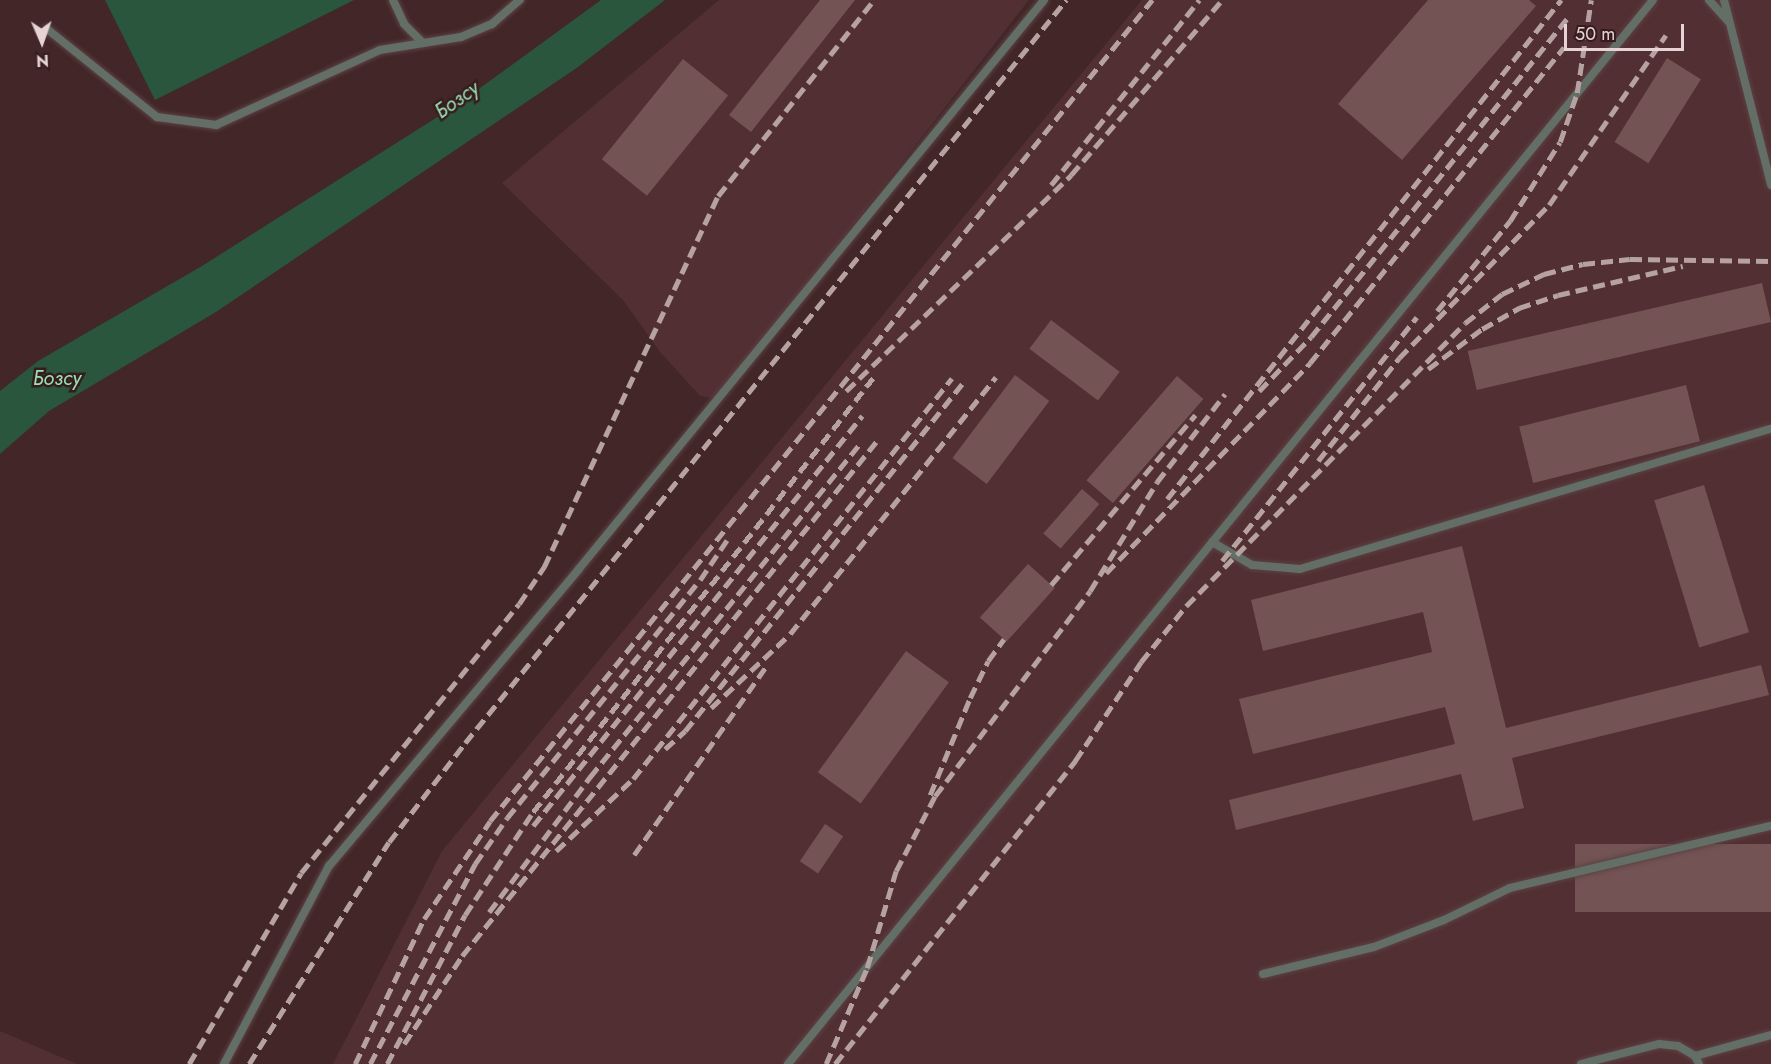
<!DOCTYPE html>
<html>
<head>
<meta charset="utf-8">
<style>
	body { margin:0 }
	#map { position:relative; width:1771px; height:1064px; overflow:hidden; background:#422628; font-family:Jost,sans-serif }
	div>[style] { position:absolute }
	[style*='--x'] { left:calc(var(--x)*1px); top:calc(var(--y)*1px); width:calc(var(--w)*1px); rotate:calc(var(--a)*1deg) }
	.built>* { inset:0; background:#522f32 }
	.water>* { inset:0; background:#29563c }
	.building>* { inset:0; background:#735354; transform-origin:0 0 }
	.roads { filter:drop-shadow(0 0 2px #5c4243) drop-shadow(0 0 2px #5c4243) }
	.lane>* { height:8px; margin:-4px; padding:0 4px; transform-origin:4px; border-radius:4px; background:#626e66 }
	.rail>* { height:4.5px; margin-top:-2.25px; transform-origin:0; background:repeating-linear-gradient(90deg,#b7a2a2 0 12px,transparent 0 18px) }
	span { translate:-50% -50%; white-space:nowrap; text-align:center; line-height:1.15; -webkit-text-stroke:5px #371c1e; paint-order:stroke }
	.water-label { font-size:20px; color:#98e2b5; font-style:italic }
	.north { position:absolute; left:12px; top:12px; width:60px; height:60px; -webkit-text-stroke:4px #371c1e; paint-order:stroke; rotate:178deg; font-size:16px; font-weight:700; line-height:24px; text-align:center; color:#e6d3d3 }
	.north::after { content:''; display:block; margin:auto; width:21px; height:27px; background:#e6d3d3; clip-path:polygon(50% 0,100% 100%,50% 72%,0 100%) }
	.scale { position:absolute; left:1564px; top:24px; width:120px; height:27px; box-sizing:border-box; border:3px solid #e6d3d3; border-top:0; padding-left:8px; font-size:18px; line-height:21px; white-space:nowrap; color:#e6d3d3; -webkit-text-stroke:4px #371c1e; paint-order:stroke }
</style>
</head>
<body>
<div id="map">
	<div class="built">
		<i style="clip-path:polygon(719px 0,1029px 0,717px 399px,700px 396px,660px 352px,623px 300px,502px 183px)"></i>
		<i style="clip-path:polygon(1142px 0,1771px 0,1771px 1064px,333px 1064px,442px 851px)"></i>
		<i style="clip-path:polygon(0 1031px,77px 1064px,0 1064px)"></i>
	</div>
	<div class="water">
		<i style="clip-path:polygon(105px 0,354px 0,155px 100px)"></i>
		<i style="clip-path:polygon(601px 0,665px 0,578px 67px,216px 312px,49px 411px,0 454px,0 391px,38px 361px,202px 266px,458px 104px)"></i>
	</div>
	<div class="building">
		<i style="clip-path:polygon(820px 0,855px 0,751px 132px,729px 115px)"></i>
		<i style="clip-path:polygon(1428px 0,1529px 0,1536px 6px,1402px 160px,1338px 104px)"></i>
		<i style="left:1667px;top:58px;width:40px;height:99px;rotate:32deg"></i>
		<i style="left:683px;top:59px;width:58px;height:129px;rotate:39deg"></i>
		<i style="left:1762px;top:283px;width:40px;height:302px;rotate:77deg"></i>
		<i style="left:1051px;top:320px;width:86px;height:36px;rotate:37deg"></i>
		<i style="left:1015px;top:375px;width:43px;height:104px;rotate:37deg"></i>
		<i style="left:1177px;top:376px;width:35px;height:138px;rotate:41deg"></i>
		<i style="left:1686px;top:385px;width:58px;height:172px;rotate:76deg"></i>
		<i style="left:1704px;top:485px;width:154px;height:52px;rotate:73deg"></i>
		<i style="left:1082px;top:489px;width:23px;height:59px;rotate:41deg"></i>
		<i style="clip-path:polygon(1462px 546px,1506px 728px,1761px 665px,1769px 695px,1512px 758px,1524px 808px,1473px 821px,1461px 774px,1236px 830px,1229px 800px,1455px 744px,1445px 707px,1253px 754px,1239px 699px,1432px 652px,1423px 612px,1263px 651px,1251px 600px)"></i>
		<i style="left:1028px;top:564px;width:36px;height:72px;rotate:42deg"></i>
		<i style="left:906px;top:651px;width:53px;height:150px;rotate:36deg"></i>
		<i style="left:825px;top:824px;width:22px;height:45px;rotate:34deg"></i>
		<i style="left:1771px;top:844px;width:68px;height:196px;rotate:90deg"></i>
	</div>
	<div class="roads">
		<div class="lane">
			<i style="--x:393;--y:0;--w:26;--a:65"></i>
			<i style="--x:404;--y:24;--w:27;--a:45"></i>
			<i style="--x:1709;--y:0;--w:28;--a:48"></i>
			<i style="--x:1724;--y:0;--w:191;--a:75.7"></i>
			<i style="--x:47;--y:29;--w:141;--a:38.7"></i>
			<i style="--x:157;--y:117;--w:60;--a:7.7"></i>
			<i style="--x:216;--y:125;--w:180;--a:-24.6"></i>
			<i style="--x:380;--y:50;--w:82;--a:-9.1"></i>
			<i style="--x:461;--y:37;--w:34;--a:-23"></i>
			<i style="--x:492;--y:24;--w:37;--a:-41"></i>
			<i style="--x:1212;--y:542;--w:46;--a:29.9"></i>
			<i style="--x:1252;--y:565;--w:48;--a:4.8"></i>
			<i style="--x:1300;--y:569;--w:491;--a:-16.6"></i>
			<i style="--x:1263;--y:974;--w:114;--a:-13.7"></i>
			<i style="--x:1374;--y:947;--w:75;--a:-21.1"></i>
			<i style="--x:1444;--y:920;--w:73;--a:-25.9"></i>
			<i style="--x:1510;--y:888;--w:268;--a:-13.4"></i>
			<i style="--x:1695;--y:1056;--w:79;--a:-15.4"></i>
			<i style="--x:224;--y:1064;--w:224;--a:-62.1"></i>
			<i style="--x:329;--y:866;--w:387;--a:-49.9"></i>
			<i style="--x:578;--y:570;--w:736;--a:-50.73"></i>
			<i style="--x:788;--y:1064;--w:1371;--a:-50.89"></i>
			<i style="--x:1581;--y:1064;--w:81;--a:-14.4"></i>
			<i style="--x:1659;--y:1044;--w:19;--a:6"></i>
			<i style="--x:1678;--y:1046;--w:20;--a:30"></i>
			<i style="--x:1695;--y:1056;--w:9;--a:63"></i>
		</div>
	</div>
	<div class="rail">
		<i style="--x:1051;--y:185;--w:237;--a:-51.3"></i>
		<i style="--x:1437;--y:311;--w:116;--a:-51"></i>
		<i style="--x:1510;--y:221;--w:93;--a:-57.7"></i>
		<i style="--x:1560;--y:142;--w:52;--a:-70.9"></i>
		<i style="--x:1577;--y:93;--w:94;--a:-81.4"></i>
		<i style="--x:1428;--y:369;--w:67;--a:-36.5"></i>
		<i style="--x:1482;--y:329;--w:43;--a:-29.6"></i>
		<i style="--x:1519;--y:308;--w:41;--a:-18.4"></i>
		<i style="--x:1558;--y:295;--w:128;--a:-13.1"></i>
		<i style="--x:846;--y:391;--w:312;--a:-43.8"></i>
		<i style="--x:1071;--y:175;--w:231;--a:-49.2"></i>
		<i style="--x:1259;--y:391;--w:75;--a:-46.1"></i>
		<i style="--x:1311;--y:337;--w:408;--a:-51.2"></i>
		<i style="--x:1318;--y:461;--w:131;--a:-51.8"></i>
		<i style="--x:1399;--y:358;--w:214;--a:-45.6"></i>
		<i style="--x:1549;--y:205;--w:206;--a:-55.5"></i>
		<i style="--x:1167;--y:499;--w:636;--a:-51.71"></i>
		<i style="--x:1222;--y:561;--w:312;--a:-51.4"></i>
		<i style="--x:1106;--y:573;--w:293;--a:-45.8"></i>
		<i style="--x:1310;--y:363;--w:405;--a:-51.2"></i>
		<i style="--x:1051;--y:585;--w:223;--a:-49.7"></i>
		<i style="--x:711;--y:708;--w:108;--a:-43.1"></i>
		<i style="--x:790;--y:634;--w:329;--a:-51.3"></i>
		<i style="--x:665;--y:749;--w:27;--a:-42"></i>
		<i style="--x:685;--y:731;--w:444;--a:-51.4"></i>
		<i style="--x:930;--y:795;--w:105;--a:-67.6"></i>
		<i style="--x:970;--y:698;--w:41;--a:-64.1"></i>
		<i style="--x:988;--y:661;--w:27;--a:-54"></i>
		<i style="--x:533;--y:826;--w:526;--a:-51.26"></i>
		<i style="--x:556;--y:851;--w:105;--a:-43.1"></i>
		<i style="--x:633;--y:779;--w:512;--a:-51.5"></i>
		<i style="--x:634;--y:855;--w:232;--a:-55"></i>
		<i style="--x:489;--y:912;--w:169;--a:-53.2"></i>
		<i style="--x:590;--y:777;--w:429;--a:-51"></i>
		<i style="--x:404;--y:1044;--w:105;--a:-56.6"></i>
		<i style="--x:462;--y:956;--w:660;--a:-51.15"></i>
		<i style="--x:189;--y:1064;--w:221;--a:-59.6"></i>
		<i style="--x:301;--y:873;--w:346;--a:-51"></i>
		<i style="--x:519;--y:604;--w:45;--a:-56"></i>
		<i style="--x:544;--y:567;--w:410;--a:-64.9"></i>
		<i style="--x:718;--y:196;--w:251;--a:-51.5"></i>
		<i style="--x:249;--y:1064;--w:262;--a:-57.8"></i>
		<i style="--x:389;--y:842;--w:125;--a:-52.5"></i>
		<i style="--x:465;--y:743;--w:956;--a:-51.03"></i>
		<i style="--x:355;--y:1064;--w:161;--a:-64.6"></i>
		<i style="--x:424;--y:919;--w:118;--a:-56"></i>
		<i style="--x:490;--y:821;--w:1055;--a:-51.12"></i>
		<i style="--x:370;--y:1064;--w:226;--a:-62.3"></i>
		<i style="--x:475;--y:864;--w:56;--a:-55.2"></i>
		<i style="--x:507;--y:818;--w:306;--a:-51"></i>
		<i style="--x:700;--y:580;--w:48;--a:-56"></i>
		<i style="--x:387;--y:1064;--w:168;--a:-62.4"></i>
		<i style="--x:465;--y:915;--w:123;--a:-56.6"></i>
		<i style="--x:533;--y:812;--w:551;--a:-51.92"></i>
		<i style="--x:826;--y:1064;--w:104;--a:-66.9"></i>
		<i style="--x:867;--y:968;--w:101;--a:-73.4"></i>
		<i style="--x:896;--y:871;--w:85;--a:-62.5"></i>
		<i style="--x:935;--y:796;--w:257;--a:-52.9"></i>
		<i style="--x:1090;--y:591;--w:128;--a:-58.4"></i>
		<i style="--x:1157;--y:482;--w:111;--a:-52.3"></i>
		<i style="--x:835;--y:1064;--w:387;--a:-51.6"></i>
		<i style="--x:1075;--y:761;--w:119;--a:-56.3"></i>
		<i style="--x:1141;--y:662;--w:72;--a:-51.2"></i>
		<i style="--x:1186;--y:606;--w:397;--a:-45.4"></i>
		<i style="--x:1465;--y:323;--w:47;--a:-38.1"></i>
		<i style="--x:1502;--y:294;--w:47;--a:-25.5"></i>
		<i style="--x:1544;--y:274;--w:40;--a:-14.4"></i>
		<i style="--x:1583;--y:264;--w:47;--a:-6.1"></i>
		<i style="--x:1630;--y:259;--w:141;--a:0.8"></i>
	</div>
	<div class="water-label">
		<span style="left:457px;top:100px;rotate:-35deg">Бозсу</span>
		<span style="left:57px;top:378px">Бозсу</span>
	</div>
	<div class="north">N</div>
	<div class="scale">50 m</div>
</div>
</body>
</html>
